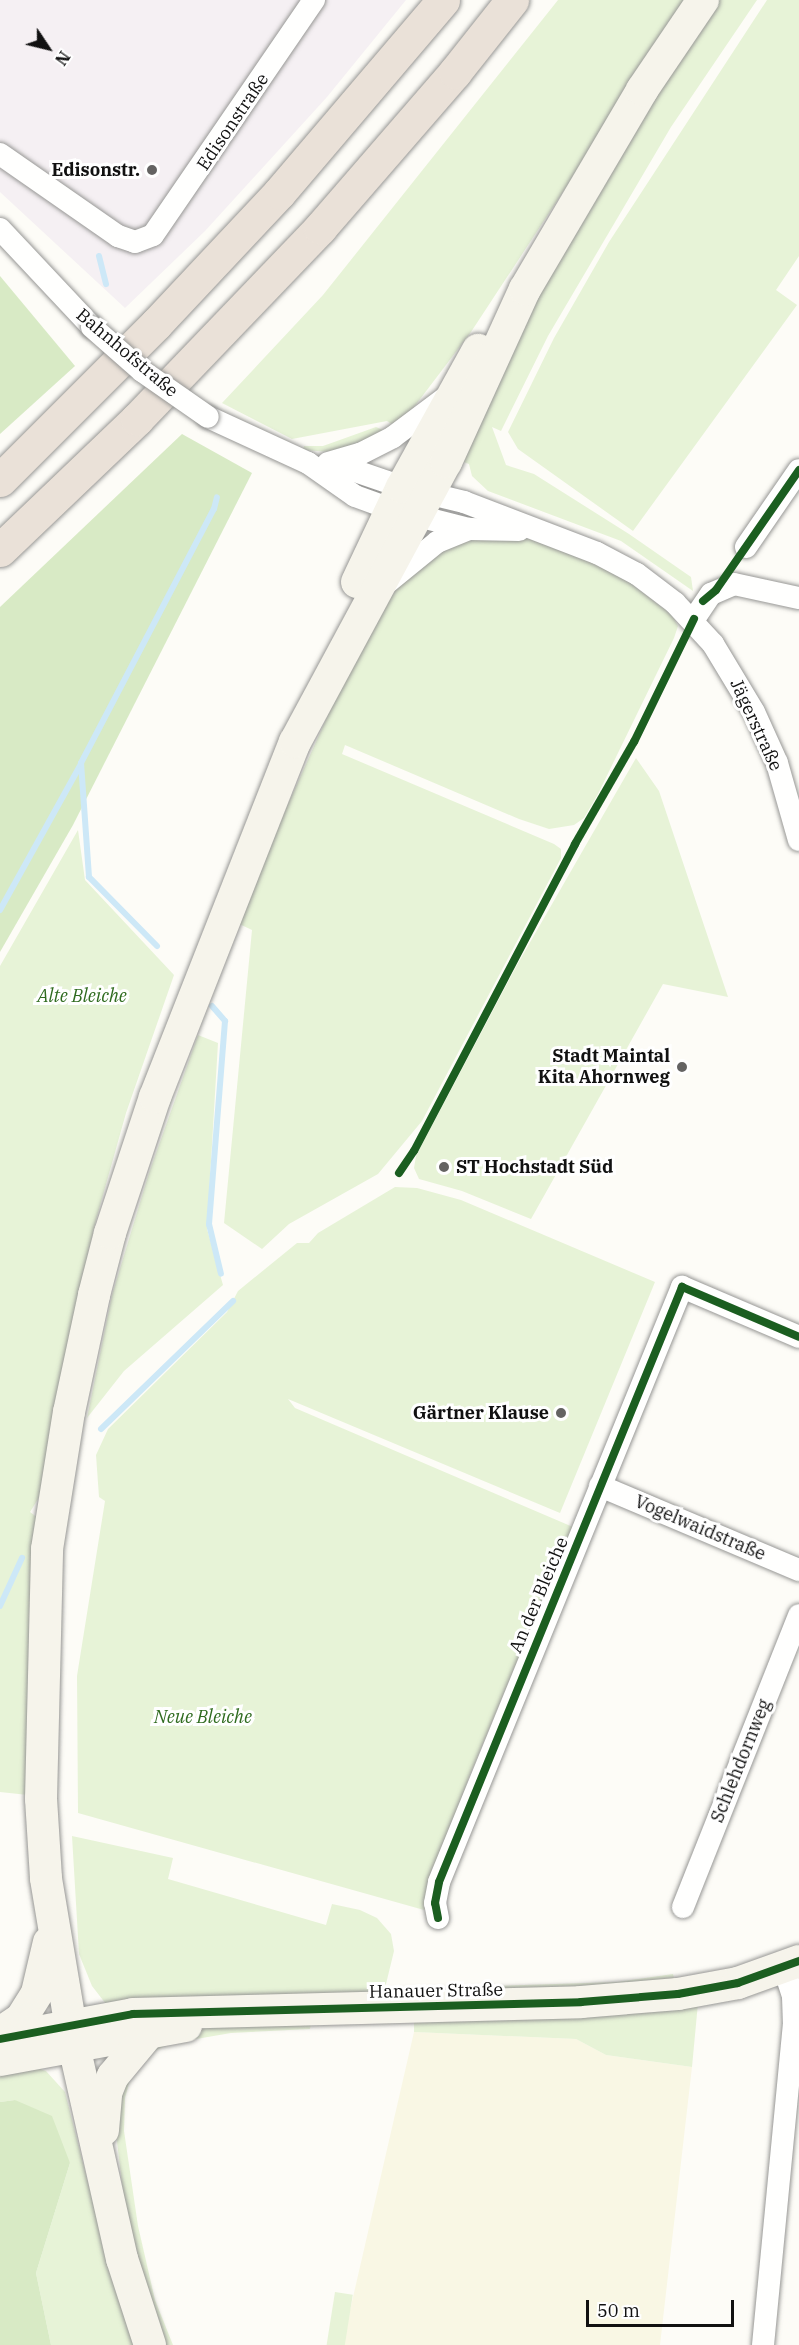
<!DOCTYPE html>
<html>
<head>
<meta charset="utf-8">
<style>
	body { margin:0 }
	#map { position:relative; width:799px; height:2345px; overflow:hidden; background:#fdfcf7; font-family:"IBM Plex Serif",serif }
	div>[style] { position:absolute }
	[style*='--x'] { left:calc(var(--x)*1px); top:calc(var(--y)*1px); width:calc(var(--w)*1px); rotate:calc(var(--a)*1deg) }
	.industrial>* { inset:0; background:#f5f0f3 }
	.farmland>* { inset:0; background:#f9f7e4 }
	.green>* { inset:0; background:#e7f3d7; transform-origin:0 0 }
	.forest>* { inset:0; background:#d8eac5 }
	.stream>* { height:6px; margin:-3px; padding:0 3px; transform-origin:3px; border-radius:3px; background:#cde8f7 }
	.roads { filter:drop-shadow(0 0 2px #979795) drop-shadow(0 0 2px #979795) }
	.street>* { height:22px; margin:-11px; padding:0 11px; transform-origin:11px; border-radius:11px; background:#fffffe }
	.secondary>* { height:32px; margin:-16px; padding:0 16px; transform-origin:16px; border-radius:16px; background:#f6f4eb }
	.highway>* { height:33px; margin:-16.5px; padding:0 16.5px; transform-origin:16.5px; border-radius:16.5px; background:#eae1d8 }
	.bridges { filter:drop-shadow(0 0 2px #979795) drop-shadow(0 0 2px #979795) }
	.street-bridge>* { height:22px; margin:-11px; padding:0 11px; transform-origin:11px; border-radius:11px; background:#fffffe }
	.cycleway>* { height:8px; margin:-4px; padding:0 4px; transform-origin:4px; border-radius:4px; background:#1b5e20 }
	.dots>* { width:16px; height:16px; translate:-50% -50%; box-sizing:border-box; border:3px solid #fff; border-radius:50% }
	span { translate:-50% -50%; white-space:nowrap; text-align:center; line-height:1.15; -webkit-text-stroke:6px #fff; paint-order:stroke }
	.street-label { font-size:18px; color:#111 }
	.poi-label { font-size:18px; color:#111; font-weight:700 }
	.right { translate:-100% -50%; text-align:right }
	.left { translate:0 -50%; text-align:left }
	.park-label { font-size:18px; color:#2f6b1f; font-style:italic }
	.north { position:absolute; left:18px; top:18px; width:60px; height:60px; -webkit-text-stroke:4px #fff; paint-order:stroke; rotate:125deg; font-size:16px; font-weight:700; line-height:24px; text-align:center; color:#111 }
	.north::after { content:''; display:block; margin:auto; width:21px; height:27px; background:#111; clip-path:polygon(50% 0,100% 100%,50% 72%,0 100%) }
	.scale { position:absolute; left:586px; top:2300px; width:148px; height:27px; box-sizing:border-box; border:3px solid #111; border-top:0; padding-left:8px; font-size:18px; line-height:21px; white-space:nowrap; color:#111; -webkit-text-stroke:4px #fff; paint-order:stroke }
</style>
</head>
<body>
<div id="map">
	<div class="industrial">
		<i style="clip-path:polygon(0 0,406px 0,327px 97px,205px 231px,125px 308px,0 192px)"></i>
	</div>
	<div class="farmland">
		<i style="clip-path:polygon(414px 2032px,576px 2039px,606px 2055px,692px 2067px,660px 2345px,342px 2345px)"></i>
	</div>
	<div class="green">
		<i style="clip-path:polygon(558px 0,689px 0,471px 332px,411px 411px,393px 425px,387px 421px,292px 439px,222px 403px,323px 295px)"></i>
		<i style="clip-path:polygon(716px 0,757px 0,671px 127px,548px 336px,501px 431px,492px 427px,506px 465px,534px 474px,629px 534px,691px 577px,693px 591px,621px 541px,488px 491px,472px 476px,469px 464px,458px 460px,559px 252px)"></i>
		<i style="clip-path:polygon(767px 0,799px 0,799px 256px,776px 290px,797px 305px,633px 531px,518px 449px,508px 432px,554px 338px,609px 242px)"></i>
		<i style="clip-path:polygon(376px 427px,385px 431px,373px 439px,331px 452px,303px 450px,304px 446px,323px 446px)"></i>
		<i style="clip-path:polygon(518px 535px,592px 561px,629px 582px,672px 615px,678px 626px,674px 638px,598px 794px,584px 818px,574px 825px,549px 829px,519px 819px,345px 745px,342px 754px,554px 844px,561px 849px,561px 858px,422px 1121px,378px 1174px,289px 1224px,262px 1249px,224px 1223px,252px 930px,235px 922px,360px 644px,386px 603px,402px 582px,433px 555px,469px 539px)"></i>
		<i style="clip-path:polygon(636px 758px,659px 791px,728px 997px,663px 984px,531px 1219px,462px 1191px,419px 1179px,414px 1168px,416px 1156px,517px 965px)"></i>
		<i style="clip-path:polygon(78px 830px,85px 880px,174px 975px,126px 1113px,96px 1220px,79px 1292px,48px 1483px,30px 1512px,42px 1521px,28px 1795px,0 1792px,0 966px)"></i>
		<i style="clip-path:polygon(198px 1035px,218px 1043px,207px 1229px,223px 1285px,124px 1371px,87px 1418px,112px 1295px,149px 1173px)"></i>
		<i style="clip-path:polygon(395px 1187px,417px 1188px,461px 1200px,655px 1282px,560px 1513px,288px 1399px,295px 1408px,573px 1527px,469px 1777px,424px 1910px,78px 1813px,77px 1676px,105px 1501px,99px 1497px,96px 1455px,108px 1429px,227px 1312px,238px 1291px,297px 1243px,309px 1243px,318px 1233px)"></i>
		<i style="clip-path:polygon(72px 1836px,173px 1858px,168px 1879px,326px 1925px,332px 1904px,360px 1910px,377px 1918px,391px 1934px,394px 1951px,386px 1984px,374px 1994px,106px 2004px,92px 1986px,79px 1954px)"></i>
		<i style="clip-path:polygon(673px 1974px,675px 1982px,619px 1988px,442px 1993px,435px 1988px,617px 1982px)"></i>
		<i style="clip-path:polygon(698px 2003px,692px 2067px,606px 2055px,576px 2039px,414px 2032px,414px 2017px)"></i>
		<i style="clip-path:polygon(312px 2018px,310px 2029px,231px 2033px,173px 2043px,149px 2053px,132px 2072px,125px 2098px,124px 2131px,138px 2226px,155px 2300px,173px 2345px,161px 2345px,127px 2226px,113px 2108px,119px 2079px,147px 2044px,171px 2035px,217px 2024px)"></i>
		<i style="clip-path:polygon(0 2066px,31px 2066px,46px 2071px,65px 2092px,101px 2234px,140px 2345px,51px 2345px,36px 2273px,70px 2163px,15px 2100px,0 2102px)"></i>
		<i style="left:335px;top:2292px;width:18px;height:54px;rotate:9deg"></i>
	</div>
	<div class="forest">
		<i style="clip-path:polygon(0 276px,75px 366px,0 434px)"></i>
		<i style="clip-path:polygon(182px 434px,252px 473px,73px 825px,0 952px,0 607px)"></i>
		<i style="clip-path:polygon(15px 2100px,52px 2116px,70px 2163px,36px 2273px,51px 2345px,0 2345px,0 2102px)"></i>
	</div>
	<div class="stream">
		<i style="--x:99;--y:256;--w:29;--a:76"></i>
		<i style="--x:0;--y:910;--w:167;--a:-61"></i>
		<i style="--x:157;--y:946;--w:97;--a:-134.6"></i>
		<i style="--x:89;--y:877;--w:114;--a:-94"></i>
		<i style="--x:81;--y:763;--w:287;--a:-62.4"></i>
		<i style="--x:214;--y:509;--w:12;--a:-76"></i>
		<i style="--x:212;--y:1006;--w:20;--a:49"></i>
		<i style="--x:225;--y:1021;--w:204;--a:94.5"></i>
		<i style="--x:209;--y:1224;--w:51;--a:76.5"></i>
		<i style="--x:101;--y:1429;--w:184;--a:-44.1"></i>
		<i style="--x:0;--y:1606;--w:53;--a:-65.4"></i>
	</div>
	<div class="roads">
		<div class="street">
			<i style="--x:0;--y:154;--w:144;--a:34.8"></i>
			<i style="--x:118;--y:236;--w:18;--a:19"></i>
			<i style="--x:135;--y:242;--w:19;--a:-21"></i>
			<i style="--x:153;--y:235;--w:285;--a:-55.6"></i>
			<i style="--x:0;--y:229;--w:134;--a:46.8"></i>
			<i style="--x:208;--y:417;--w:110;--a:24.7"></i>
			<i style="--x:308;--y:463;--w:57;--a:35.1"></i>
			<i style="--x:355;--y:496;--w:37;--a:20"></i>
			<i style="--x:390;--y:509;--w:81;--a:14.2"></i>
			<i style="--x:469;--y:529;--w:50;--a:1.1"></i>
			<i style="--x:328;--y:463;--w:33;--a:-16"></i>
			<i style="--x:360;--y:454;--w:37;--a:-27"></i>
			<i style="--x:393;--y:437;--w:70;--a:-36.9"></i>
			<i style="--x:332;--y:463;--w:74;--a:18.9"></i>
			<i style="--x:402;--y:487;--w:64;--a:13.6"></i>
			<i style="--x:464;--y:502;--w:142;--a:21"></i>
			<i style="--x:597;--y:553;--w:45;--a:27.7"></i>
			<i style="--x:637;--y:574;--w:48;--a:37.3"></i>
			<i style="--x:675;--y:603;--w:56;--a:47.2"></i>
			<i style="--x:713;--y:644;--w:79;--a:58.9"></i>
			<i style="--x:754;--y:712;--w:56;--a:65.7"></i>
			<i style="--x:777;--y:763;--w:80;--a:74.1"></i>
			<i style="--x:746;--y:547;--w:93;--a:-55.5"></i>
			<i style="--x:388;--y:582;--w:63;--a:-39.2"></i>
			<i style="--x:437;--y:542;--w:35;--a:-22"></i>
			<i style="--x:694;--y:619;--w:30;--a:-56"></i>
			<i style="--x:711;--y:594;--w:25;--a:-23"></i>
			<i style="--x:734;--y:584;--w:66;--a:12.2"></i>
			<i style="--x:600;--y:1486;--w:216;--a:22.9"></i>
			<i style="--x:683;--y:1907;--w:314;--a:-68.3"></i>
			<i style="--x:438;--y:1918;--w:15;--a:-101"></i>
			<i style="--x:435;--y:1903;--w:21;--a:-79"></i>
			<i style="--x:439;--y:1882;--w:643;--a:-67.78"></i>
			<i style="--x:682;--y:1287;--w:127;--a:23.1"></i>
			<i style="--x:763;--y:2345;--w:321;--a:-84.5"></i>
			<i style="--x:794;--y:2025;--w:29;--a:-92"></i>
			<i style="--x:793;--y:1996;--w:29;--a:-108"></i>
		</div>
		<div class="secondary">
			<i style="--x:357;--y:582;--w:105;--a:-64.7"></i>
			<i style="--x:402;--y:487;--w:157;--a:-61"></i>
			<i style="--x:0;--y:2033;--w:25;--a:-34"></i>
			<i style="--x:21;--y:2019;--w:31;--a:-58"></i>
			<i style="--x:37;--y:1993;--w:52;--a:-76.8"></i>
			<i style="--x:0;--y:2039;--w:135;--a:-10.6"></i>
			<i style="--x:133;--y:2014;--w:448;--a:-1.5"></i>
			<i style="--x:581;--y:2002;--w:97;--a:-4.7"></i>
			<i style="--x:678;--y:1994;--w:61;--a:-10.4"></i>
			<i style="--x:738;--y:1983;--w:65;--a:-19.8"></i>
			<i style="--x:0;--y:2060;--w:189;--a:-10.4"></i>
			<i style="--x:103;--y:2130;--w:37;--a:-85"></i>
			<i style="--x:106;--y:2093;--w:18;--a:-68"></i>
			<i style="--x:113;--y:2076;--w:53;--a:-50.3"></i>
			<i style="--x:150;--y:2345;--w:90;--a:-108"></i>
			<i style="--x:122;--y:2259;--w:218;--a:-102.7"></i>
			<i style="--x:74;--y:2046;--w:170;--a:-99.5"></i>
			<i style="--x:46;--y:1878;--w:79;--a:-93.6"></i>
			<i style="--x:41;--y:1799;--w:250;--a:-88.6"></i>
			<i style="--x:47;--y:1549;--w:139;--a:-80.9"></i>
			<i style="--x:69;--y:1412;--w:120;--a:-77.9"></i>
			<i style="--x:94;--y:1295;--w:64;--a:-75.5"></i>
			<i style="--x:110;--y:1233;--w:143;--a:-71.7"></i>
			<i style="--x:155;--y:1097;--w:382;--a:-68.5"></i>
			<i style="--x:295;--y:742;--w:318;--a:-61.7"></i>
			<i style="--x:446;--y:462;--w:190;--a:-65.5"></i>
			<i style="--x:525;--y:289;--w:231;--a:-59.5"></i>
			<i style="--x:642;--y:90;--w:109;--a:-55.9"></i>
		</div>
		<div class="highway">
			<i style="--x:0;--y:480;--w:221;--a:-45"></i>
			<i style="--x:156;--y:324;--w:180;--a:-46.8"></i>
			<i style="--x:279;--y:193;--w:253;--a:-49.6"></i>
			<i style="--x:0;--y:550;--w:190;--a:-43.7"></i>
			<i style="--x:137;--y:419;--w:265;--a:-46.2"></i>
			<i style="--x:320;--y:228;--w:206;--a:-49.1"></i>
			<i style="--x:455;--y:72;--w:92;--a:-51.6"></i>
		</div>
	</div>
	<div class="bridges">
		<div class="street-bridge">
			<i style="--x:92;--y:327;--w:67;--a:41.3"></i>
			<i style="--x:142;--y:371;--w:80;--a:34.9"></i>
		</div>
	</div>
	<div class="cycleway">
		<i style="--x:703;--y:601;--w:17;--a:-40"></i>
		<i style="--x:716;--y:590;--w:146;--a:-55.3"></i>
		<i style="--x:399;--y:1173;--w:27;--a:-56"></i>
		<i style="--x:414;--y:1151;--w:347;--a:-62.3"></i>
		<i style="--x:575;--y:844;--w:118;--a:-60"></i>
		<i style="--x:634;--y:742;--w:137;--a:-64"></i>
		<i style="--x:438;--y:1918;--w:15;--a:-101"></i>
		<i style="--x:435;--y:1903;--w:21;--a:-79"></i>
		<i style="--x:439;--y:1882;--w:643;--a:-67.78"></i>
		<i style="--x:682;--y:1287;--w:127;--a:23.1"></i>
		<i style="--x:0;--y:2039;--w:135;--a:-10.6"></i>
		<i style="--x:133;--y:2014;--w:448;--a:-1.5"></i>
		<i style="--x:581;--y:2002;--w:97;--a:-4.7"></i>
		<i style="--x:678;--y:1994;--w:61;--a:-10.4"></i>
		<i style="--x:738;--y:1983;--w:65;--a:-19.8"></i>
	</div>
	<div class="dots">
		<i style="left:152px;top:170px;background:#646362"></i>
		<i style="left:682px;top:1067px;background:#646362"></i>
		<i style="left:444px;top:1167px;background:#646362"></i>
		<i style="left:561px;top:1413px;background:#646362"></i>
	</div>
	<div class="street-label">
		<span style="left:233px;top:122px;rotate:-56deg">Edisonstraße</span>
		<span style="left:127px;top:353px;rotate:40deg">Bahnhofstraße</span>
		<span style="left:756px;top:725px;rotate:65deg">Jägerstraße</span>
		<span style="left:700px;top:1528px;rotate:23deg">Vogelwaidstraße</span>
		<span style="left:539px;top:1595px;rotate:-67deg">An der Bleiche</span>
		<span style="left:741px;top:1761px;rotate:-68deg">Schlehdornweg</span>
		<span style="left:436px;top:1991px;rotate:-1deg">Hanauer Straße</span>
	</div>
	<div class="poi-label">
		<span class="right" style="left:140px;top:170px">Edisonstr.</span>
		<span class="right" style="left:670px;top:1067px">Stadt Maintal<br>Kita Ahornweg</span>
		<span class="left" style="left:456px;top:1167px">ST Hochstadt Süd</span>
		<span class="right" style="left:549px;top:1413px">Gärtner Klause</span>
	</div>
	<div class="park-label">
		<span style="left:82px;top:996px">Alte Bleiche</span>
		<span style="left:203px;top:1717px">Neue Bleiche</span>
	</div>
	<div class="north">N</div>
	<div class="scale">50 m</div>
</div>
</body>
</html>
